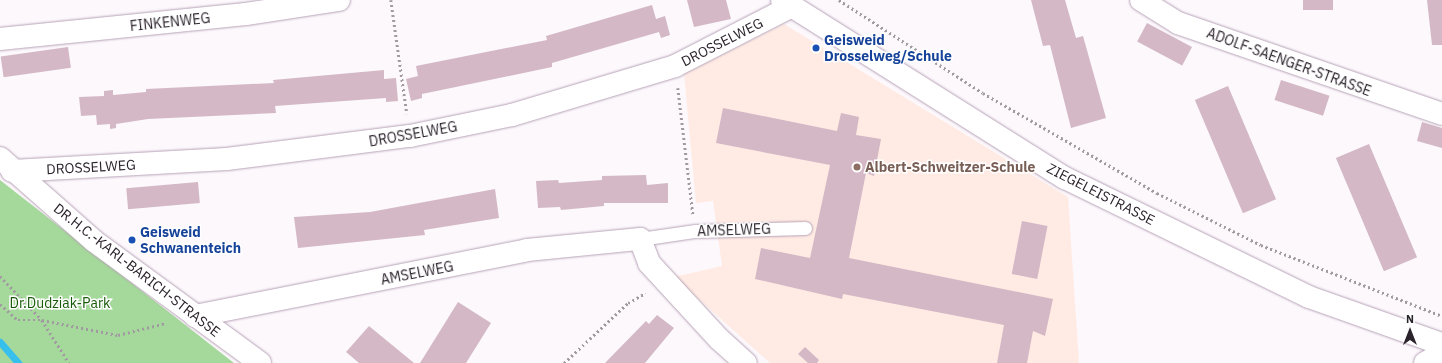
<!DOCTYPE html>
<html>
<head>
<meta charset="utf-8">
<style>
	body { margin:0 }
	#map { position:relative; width:1442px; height:363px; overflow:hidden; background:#fcf8fc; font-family:"IBM Plex Sans",sans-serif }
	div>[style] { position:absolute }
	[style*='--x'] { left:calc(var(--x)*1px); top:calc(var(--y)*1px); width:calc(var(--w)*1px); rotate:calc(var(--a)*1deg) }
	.education>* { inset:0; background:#ffebe4 }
	.green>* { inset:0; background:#a5d89b }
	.stream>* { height:7px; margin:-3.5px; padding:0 3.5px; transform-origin:3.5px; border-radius:3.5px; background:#38c0ec }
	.building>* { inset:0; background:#d4b8c6; transform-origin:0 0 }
	.path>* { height:2.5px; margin-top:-1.25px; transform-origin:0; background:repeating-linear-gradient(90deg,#a19ba1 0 2px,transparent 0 5px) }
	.roads { filter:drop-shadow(0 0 1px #b7a2b6) drop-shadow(0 0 1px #b7a2b6) }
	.lane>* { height:13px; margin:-6.5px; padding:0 6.5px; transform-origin:6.5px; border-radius:6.5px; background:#fff }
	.street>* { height:22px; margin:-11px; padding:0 11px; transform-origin:11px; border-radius:11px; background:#fff }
	.dots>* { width:11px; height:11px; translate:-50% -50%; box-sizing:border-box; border:2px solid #fff; border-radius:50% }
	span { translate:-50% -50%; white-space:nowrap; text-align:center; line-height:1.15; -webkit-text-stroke:3px #fff; paint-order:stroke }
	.street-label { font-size:14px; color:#2b232b }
	.transit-label { font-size:14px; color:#164399; font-weight:700 }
	.left { translate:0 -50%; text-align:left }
	.education-label { font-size:14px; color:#785e54; font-weight:700 }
	.park-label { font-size:14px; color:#185908 }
	.north { position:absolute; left:1390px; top:311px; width:40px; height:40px; -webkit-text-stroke:3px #fff; paint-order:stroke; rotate:0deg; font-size:11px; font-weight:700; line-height:16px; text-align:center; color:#2b232b }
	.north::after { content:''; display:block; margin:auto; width:14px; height:18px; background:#2b232b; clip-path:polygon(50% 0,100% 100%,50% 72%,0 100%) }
</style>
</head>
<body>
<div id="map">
	<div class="education">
		<i style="clip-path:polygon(784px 24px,1068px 197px,1079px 363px,770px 363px,674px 277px,722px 266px,713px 201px,696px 203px,684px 74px)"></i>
	</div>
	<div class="green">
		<i style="clip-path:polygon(0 180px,234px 363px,0 363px)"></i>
	</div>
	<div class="stream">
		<i style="--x:0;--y:342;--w:28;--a:49"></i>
	</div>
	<div class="building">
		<i style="clip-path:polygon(687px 0,726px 0,731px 19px,694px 27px)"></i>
		<i style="clip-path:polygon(1031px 0,1065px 0,1076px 38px,1083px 36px,1106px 118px,1071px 128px,1050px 45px,1043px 46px)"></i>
		<i style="left:1303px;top:0;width:30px;height:10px"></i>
		<i style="clip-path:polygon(1427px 0,1442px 0,1442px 45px,1432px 45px)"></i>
		<i style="clip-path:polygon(652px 5px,656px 19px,665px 16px,670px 35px,661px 38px,659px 32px,552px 63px,552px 67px,422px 94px,422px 98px,411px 101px,406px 79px,418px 76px,416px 66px,547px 40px,546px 36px)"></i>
		<i style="left:1147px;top:23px;width:51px;height:21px;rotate:28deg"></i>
		<i style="left:68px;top:47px;width:21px;height:68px;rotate:82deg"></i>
		<i style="clip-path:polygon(384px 70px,384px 79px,396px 78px,398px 101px,386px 102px,386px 98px,275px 106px,276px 113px,148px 119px,116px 124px,116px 128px,110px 129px,110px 124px,97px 125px,96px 115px,81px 116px,79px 97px,104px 96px,104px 91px,113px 90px,113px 95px,146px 92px,146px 89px,274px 83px,273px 80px)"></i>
		<i style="left:1281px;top:80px;width:51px;height:21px;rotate:18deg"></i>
		<i style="left:1228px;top:86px;width:123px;height:36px;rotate:67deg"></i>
		<i style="clip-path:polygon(723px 108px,837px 131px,841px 113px,859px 117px,856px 135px,881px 139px,874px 176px,866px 173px,849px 258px,1053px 299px,1045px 336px,1033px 331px,1027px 363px,997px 363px,1004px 325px,843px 294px,842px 299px,755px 279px,761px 248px,810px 258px,830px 165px,716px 143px)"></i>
		<i style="clip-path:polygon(1422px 122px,1442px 128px,1442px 148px,1417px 141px)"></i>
		<i style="left:1369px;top:144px;width:123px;height:36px;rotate:67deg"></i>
		<i style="clip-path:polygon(646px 175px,647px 185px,668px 183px,668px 203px,604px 203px,604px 206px,561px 210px,560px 207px,538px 208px,536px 181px,558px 180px,559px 183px,602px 180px,602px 176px)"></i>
		<i style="left:198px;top:182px;width:21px;height:72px;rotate:85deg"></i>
		<i style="clip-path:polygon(495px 189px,499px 218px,424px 230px,425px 235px,298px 248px,294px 217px,370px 212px)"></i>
		<i style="left:1022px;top:221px;width:26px;height:54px;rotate:11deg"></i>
		<i style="clip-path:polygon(458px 302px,491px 323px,466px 363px,420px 363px)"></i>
		<i style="clip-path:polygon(657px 315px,674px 328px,645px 363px,605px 363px,646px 321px,649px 324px)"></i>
		<i style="clip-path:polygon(369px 326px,414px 363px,359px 363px,346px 352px)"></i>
		<i style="clip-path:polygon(805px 347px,819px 360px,817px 363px,808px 363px,798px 354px)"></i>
	</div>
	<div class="path">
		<i style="--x:391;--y:0;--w:115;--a:82"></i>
		<i style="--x:839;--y:0;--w:171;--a:32.9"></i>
		<i style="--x:983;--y:93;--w:201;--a:29.9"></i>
		<i style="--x:1157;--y:193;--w:116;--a:26.6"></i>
		<i style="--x:1261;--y:245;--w:194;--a:21.4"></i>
		<i style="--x:678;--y:88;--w:127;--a:83.2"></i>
		<i style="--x:0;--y:276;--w:61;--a:46.3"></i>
		<i style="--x:42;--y:320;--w:51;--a:57.9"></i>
		<i style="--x:0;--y:304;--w:24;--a:42"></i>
		<i style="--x:18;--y:320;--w:24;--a:0"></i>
		<i style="--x:42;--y:320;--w:77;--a:11.2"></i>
		<i style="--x:118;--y:335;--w:49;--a:-14"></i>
		<i style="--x:564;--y:363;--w:88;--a:-43.2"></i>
		<i style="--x:628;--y:303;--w:20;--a:-30"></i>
	</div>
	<div class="roads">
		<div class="lane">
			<i style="--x:640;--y:239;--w:56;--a:-8.3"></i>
			<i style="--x:695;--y:231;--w:110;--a:-1.6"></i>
		</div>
		<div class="street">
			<i style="--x:782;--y:0;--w:334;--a:32.2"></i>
			<i style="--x:1065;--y:178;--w:271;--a:26"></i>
			<i style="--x:1309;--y:297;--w:141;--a:19.5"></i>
			<i style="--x:1141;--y:0;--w:44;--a:31.9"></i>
			<i style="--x:1178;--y:23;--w:279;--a:19"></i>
			<i style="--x:0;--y:39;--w:247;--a:-5.8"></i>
			<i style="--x:246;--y:14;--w:94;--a:-8.6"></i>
			<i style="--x:0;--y:158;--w:125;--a:41.4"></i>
			<i style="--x:94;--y:241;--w:206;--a:36.3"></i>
			<i style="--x:12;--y:171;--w:215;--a:-3.2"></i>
			<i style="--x:227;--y:159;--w:184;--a:-7.2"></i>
			<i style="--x:410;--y:136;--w:104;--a:-11.6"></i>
			<i style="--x:512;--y:115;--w:170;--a:-16.7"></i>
			<i style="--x:675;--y:66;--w:131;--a:-27.1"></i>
			<i style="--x:195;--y:316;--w:338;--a:-11.2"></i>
			<i style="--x:527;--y:250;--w:114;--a:-5.6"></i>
			<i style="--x:640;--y:239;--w:26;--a:69"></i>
			<i style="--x:649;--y:263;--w:103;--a:47.4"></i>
			<i style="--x:719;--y:339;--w:36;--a:42"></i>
			<i style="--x:1425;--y:363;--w:20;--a:-30"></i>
		</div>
	</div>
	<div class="dots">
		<i style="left:816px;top:48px;background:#1a4fb4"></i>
		<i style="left:857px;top:167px;background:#8d6e63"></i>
		<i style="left:132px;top:240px;background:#1a4fb4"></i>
	</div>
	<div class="street-label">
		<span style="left:170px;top:22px;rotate:-6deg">FINKENWEG</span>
		<span style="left:722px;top:42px;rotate:-27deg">DROSSELWEG</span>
		<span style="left:1289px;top:62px;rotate:20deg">ADOLF-SAENGER-STRASSE</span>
		<span style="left:413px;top:134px;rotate:-10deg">DROSSELWEG</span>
		<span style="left:91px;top:167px;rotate:-3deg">DROSSELWEG</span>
		<span style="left:1101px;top:194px;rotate:27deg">ZIEGELEISTRASSE</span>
		<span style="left:734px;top:230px;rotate:-2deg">AMSELWEG</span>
		<span style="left:137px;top:270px;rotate:38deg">DR.H.C.-KARL-BARICH-STRASSE</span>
		<span style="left:417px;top:273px;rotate:-11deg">AMSELWEG</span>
	</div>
	<div class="transit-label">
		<span class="left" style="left:824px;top:48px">Geisweid<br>Drosselweg/Schule</span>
		<span class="left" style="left:140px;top:240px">Geisweid<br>Schwanenteich</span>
	</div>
	<div class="education-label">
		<span class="left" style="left:865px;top:167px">Albert-Schweitzer-Schule</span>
	</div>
	<div class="park-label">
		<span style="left:60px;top:303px">Dr.Dudziak-Park</span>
	</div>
	<div class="north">N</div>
</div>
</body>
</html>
